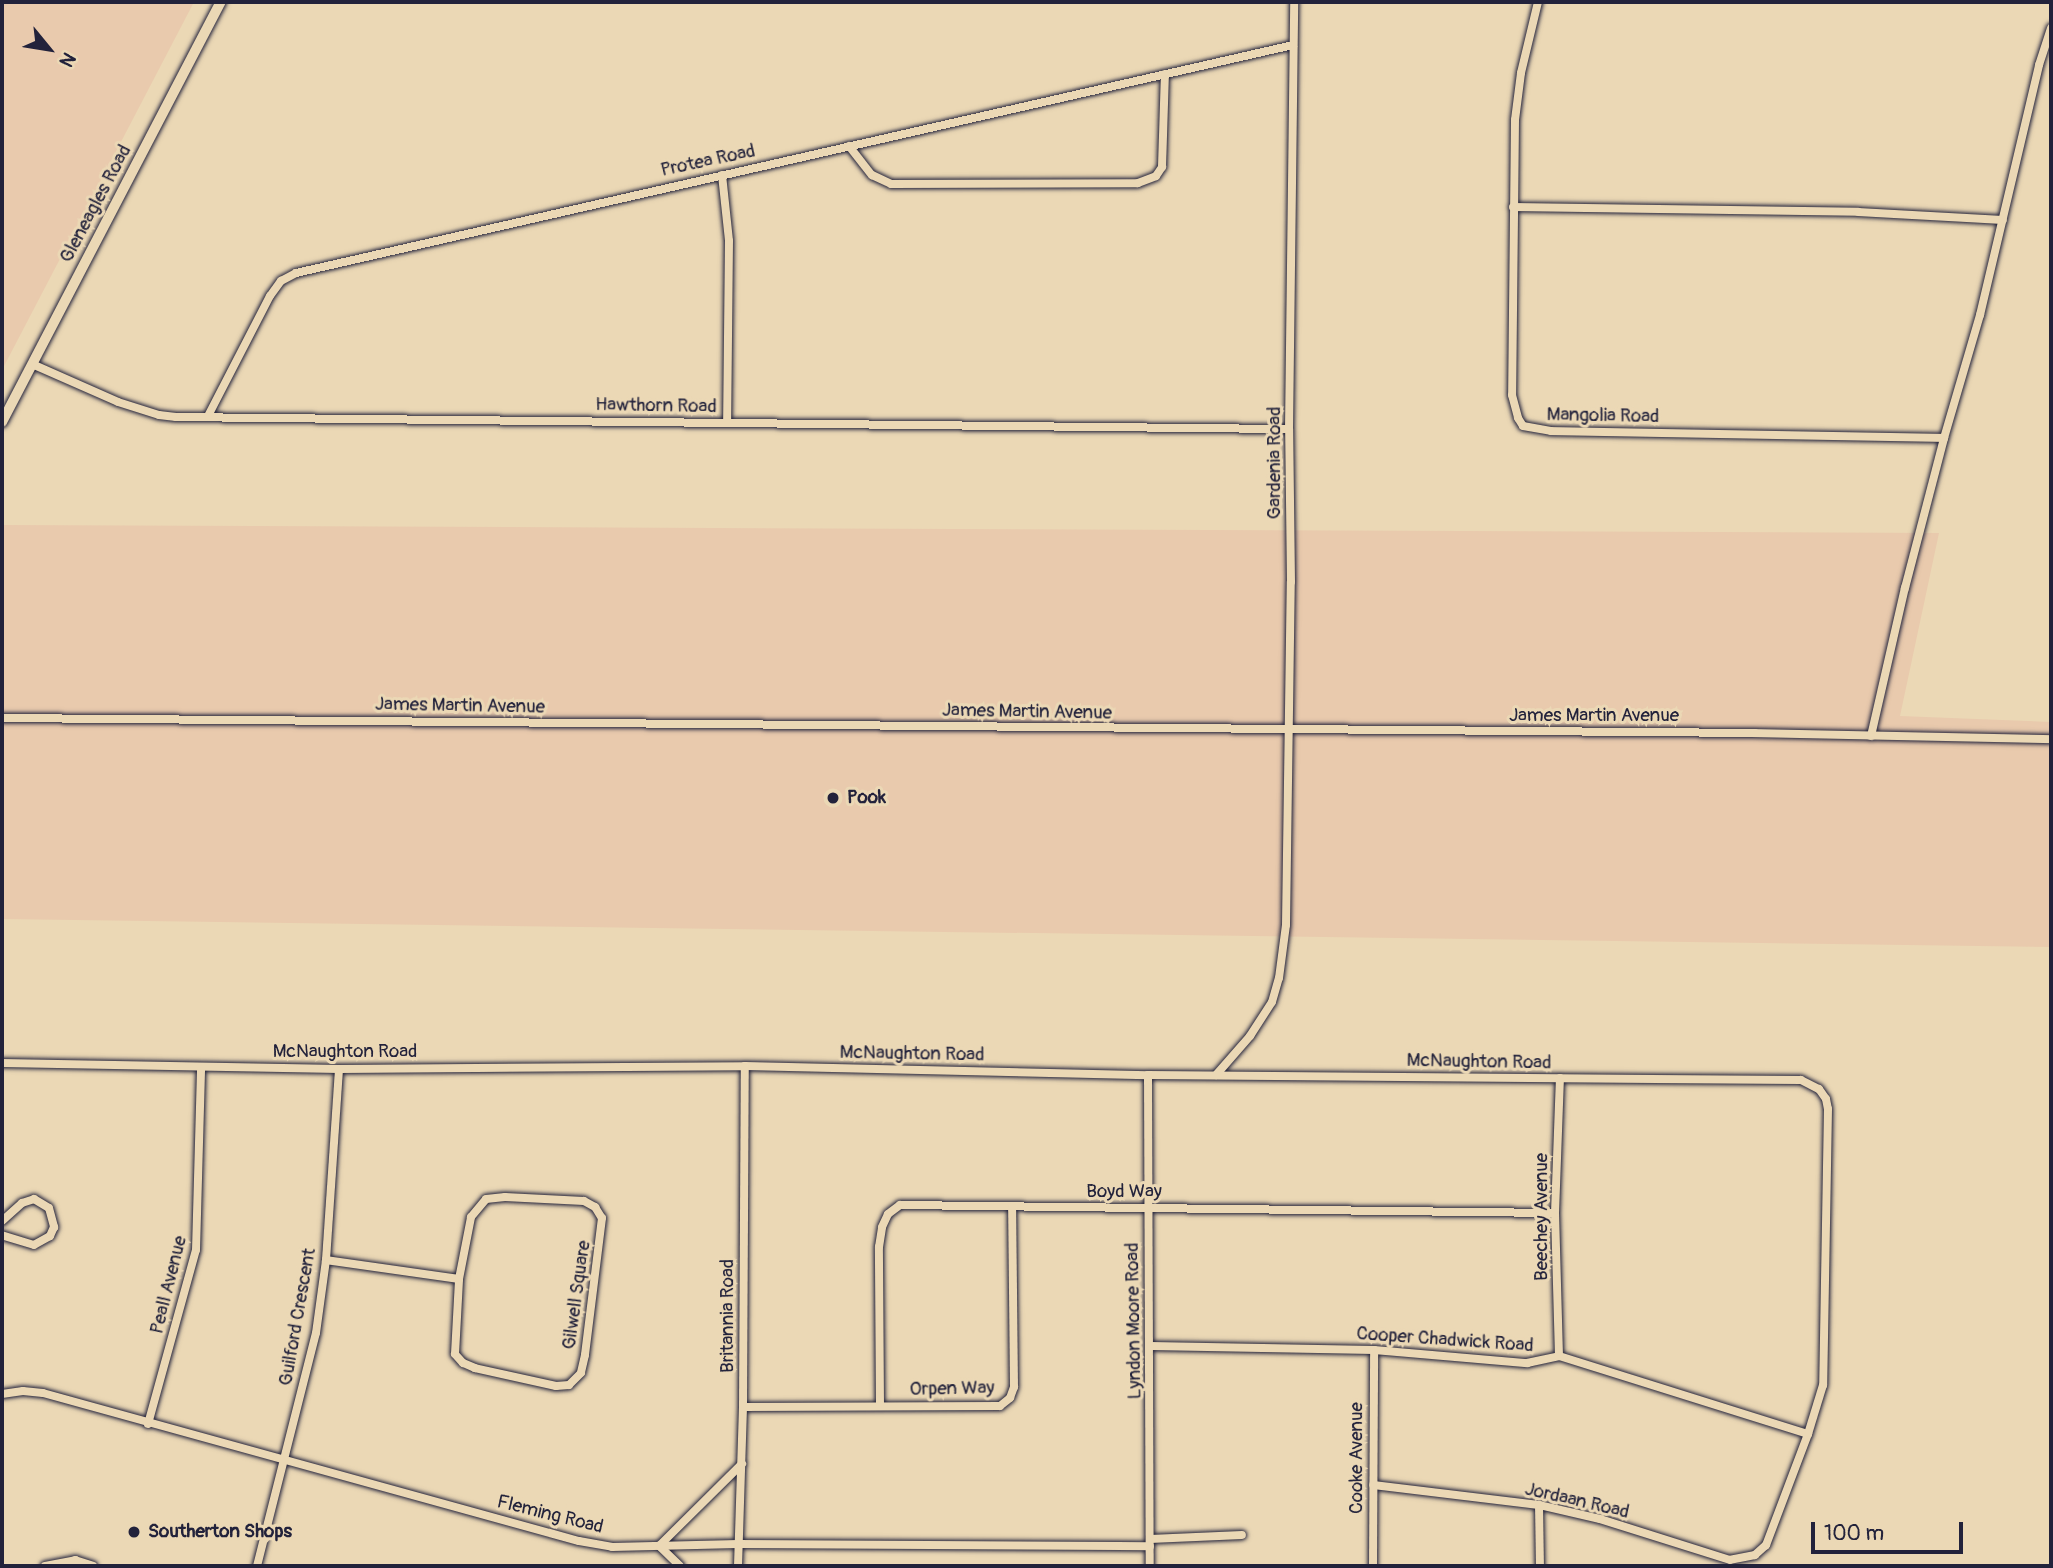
<!DOCTYPE html>
<html>
<head>
<meta charset="utf-8">
<style>
	body { margin:0 }
	#map { position:relative; width:2053px; height:1568px; overflow:hidden; background:#ebd8b5; font-family:Pangolin,sans-serif }
	div>[style] { position:absolute }
	[style*='--x'] { left:calc(var(--x)*1px); top:calc(var(--y)*1px); width:calc(var(--w)*1px); rotate:calc(var(--a)*1deg) }
	.built>* { inset:0; background:#e9caad }
	.roads { filter:drop-shadow(0 0 2px #22223b) drop-shadow(0 0 2px #22223b) }
	.minor>* { height:8px; margin:-4px; padding:0 4px; transform-origin:4px; border-radius:4px; background:#ebd8b5 }
	.tertiary>* { height:10px; margin:-5px; padding:0 5px; transform-origin:5px; border-radius:5px; background:#ebd8b5 }
	.dots>* { width:19px; height:19px; translate:-50% -50%; box-sizing:border-box; border:4px solid #ebd8b5; border-radius:50% }
	span { translate:-50% -50%; white-space:nowrap; text-align:center; line-height:1.15; -webkit-text-stroke:6px #ebd8b5; paint-order:stroke }
	.street-label { font-size:19px; color:#22223b }
	.poi-label { font-size:19px; color:#22223b; font-weight:700 }
	.left { translate:0 -50%; text-align:left }
	.frame { position:absolute; inset:0; border:4px solid #22223b; pointer-events:none }
	.north { position:absolute; left:14px; top:14px; width:70px; height:70px; -webkit-text-stroke:5px #ebd8b5; paint-order:stroke; rotate:120deg; font-size:19px; font-weight:700; line-height:28px; text-align:center; color:#22223b }
	.north::after { content:''; display:block; margin:auto; width:24px; height:32px; background:#22223b; clip-path:polygon(50% 0,100% 100%,50% 72%,0 100%) }
	.scale { position:absolute; left:1811px; top:1522px; width:152px; height:32px; box-sizing:border-box; border:4px solid #22223b; border-top:0; padding-left:9px; font-size:21px; line-height:24px; white-space:nowrap; color:#22223b; -webkit-text-stroke:5px #ebd8b5; paint-order:stroke }
</style>
</head>
<body>
<div id="map">
	<div class="built">
		<i style="clip-path:polygon(2px 2px,194px 2px,2px 370px)"></i>
		<i style="clip-path:polygon(2px 525px,1939px 533px,1900px 716px,2051px 722px,2051px 947px,2px 919px)"></i>
	</div>
	<div class="roads">
		<div class="minor">
			<i style="--x:1538;--y:2;--w:73;--a:103.5"></i>
			<i style="--x:1521;--y:73;--w:47;--a:97.3"></i>
			<i style="--x:1515;--y:120;--w:275;--a:90.6"></i>
			<i style="--x:1512;--y:395;--w:24;--a:75"></i>
			<i style="--x:1518;--y:418;--w:9;--a:58"></i>
			<i style="--x:1523;--y:426;--w:28;--a:10"></i>
			<i style="--x:1551;--y:431;--w:393;--a:1"></i>
			<i style="--x:849;--y:146;--w:37;--a:52"></i>
			<i style="--x:872;--y:175;--w:21;--a:25"></i>
			<i style="--x:891;--y:184;--w:247;--a:-0.2"></i>
			<i style="--x:1138;--y:183;--w:19;--a:-21"></i>
			<i style="--x:1156;--y:176;--w:11;--a:-56"></i>
			<i style="--x:1162;--y:167;--w:93;--a:-88.2"></i>
			<i style="--x:722;--y:175;--w:66;--a:83.9"></i>
			<i style="--x:729;--y:241;--w:182;--a:90.6"></i>
			<i style="--x:1513;--y:207;--w:345;--a:0.8"></i>
			<i style="--x:1858;--y:212;--w:145;--a:3.2"></i>
			<i style="--x:32;--y:364;--w:94;--a:23.8"></i>
			<i style="--x:118;--y:402;--w:43;--a:17.6"></i>
			<i style="--x:159;--y:415;--w:17;--a:7"></i>
			<i style="--x:176;--y:417;--w:1113;--a:0.62"></i>
			<i style="--x:208;--y:416;--w:135;--a:-62.7"></i>
			<i style="--x:270;--y:296;--w:19;--a:-54"></i>
			<i style="--x:281;--y:281;--w:17;--a:-28"></i>
			<i style="--x:296;--y:273;--w:1023;--a:-12.88"></i>
			<i style="--x:2;--y:718;--w:1753;--a:0.49"></i>
			<i style="--x:1755;--y:733;--w:296;--a:1.2"></i>
			<i style="--x:1871;--y:736;--w:152;--a:-77.1"></i>
			<i style="--x:1905;--y:588;--w:155;--a:-75.4"></i>
			<i style="--x:1944;--y:438;--w:128;--a:-73.7"></i>
			<i style="--x:1980;--y:315;--w:257;--a:-76.7"></i>
			<i style="--x:2039;--y:65;--w:39;--a:-72"></i>
			<i style="--x:2;--y:1063;--w:337;--a:1"></i>
			<i style="--x:339;--y:1069;--w:406;--a:-0.4"></i>
			<i style="--x:745;--y:1066;--w:403;--a:1.3"></i>
			<i style="--x:1148;--y:1075;--w:653;--a:0.44"></i>
			<i style="--x:1801;--y:1080;--w:20;--a:27"></i>
			<i style="--x:1819;--y:1089;--w:12;--a:55"></i>
			<i style="--x:1826;--y:1099;--w:10;--a:79"></i>
			<i style="--x:1828;--y:1109;--w:276;--a:91"></i>
			<i style="--x:1823;--y:1385;--w:51;--a:107"></i>
			<i style="--x:1808;--y:1434;--w:119;--a:110.7"></i>
			<i style="--x:1766;--y:1545;--w:15;--a:138"></i>
			<i style="--x:1755;--y:1555;--w:25;--a:169"></i>
			<i style="--x:1730;--y:1560;--w:136;--a:-162.5"></i>
			<i style="--x:1600;--y:1519;--w:63;--a:-167.1"></i>
			<i style="--x:1539;--y:1505;--w:167;--a:-173.1"></i>
			<i style="--x:1148;--y:1075;--w:491;--a:89.8"></i>
			<i style="--x:1216;--y:1075;--w:52;--a:-48.9"></i>
			<i style="--x:1250;--y:1036;--w:40;--a:-57.1"></i>
			<i style="--x:1272;--y:1002;--w:25;--a:-74"></i>
			<i style="--x:1279;--y:978;--w:53;--a:-82.5"></i>
			<i style="--x:1286;--y:925;--w:343;--a:-89.2"></i>
			<i style="--x:1291;--y:582;--w:153;--a:-90.7"></i>
			<i style="--x:1289;--y:429;--w:427;--a:-89.3"></i>
			<i style="--x:505;--y:1197;--w:79;--a:2.9"></i>
			<i style="--x:584;--y:1201;--w:13;--a:29"></i>
			<i style="--x:595;--y:1207;--w:13;--a:58"></i>
			<i style="--x:602;--y:1218;--w:138;--a:97.1"></i>
			<i style="--x:585;--y:1355;--w:18;--a:103"></i>
			<i style="--x:581;--y:1373;--w:17;--a:135"></i>
			<i style="--x:569;--y:1385;--w:13;--a:176"></i>
			<i style="--x:556;--y:1386;--w:83;--a:-167.5"></i>
			<i style="--x:475;--y:1368;--w:13;--a:-157"></i>
			<i style="--x:463;--y:1363;--w:12;--a:-132"></i>
			<i style="--x:455;--y:1354;--w:75;--a:-86.9"></i>
			<i style="--x:459;--y:1279;--w:63;--a:-79"></i>
			<i style="--x:471;--y:1217;--w:23;--a:-50"></i>
			<i style="--x:486;--y:1199;--w:19;--a:-6"></i>
			<i style="--x:2;--y:1221;--w:27;--a:-42"></i>
			<i style="--x:22;--y:1203;--w:13;--a:-18"></i>
			<i style="--x:34;--y:1199;--w:17;--a:31"></i>
			<i style="--x:49;--y:1208;--w:20;--a:75"></i>
			<i style="--x:54;--y:1227;--w:10;--a:114"></i>
			<i style="--x:50;--y:1236;--w:18;--a:151"></i>
			<i style="--x:34;--y:1245;--w:34;--a:-163"></i>
			<i style="--x:326;--y:1260;--w:134;--a:8.1"></i>
			<i style="--x:1151;--y:1346;--w:223;--a:1"></i>
			<i style="--x:1374;--y:1350;--w:154;--a:4.9"></i>
			<i style="--x:1527;--y:1363;--w:33;--a:-12"></i>
			<i style="--x:1559;--y:1356;--w:261;--a:17.4"></i>
			<i style="--x:1559;--y:1356;--w:143;--a:-91.6"></i>
			<i style="--x:1555;--y:1213;--w:135;--a:-87.9"></i>
			<i style="--x:2;--y:1394;--w:21;--a:-8"></i>
			<i style="--x:23;--y:1391;--w:20;--a:6"></i>
			<i style="--x:43;--y:1393;--w:556;--a:15.44"></i>
			<i style="--x:579;--y:1541;--w:34;--a:10"></i>
			<i style="--x:612;--y:1547;--w:126;--a:-1.4"></i>
			<i style="--x:738;--y:1544;--w:412;--a:0.3"></i>
			<i style="--x:880;--y:1406;--w:159;--a:-90.4"></i>
			<i style="--x:879;--y:1247;--w:20;--a:-81"></i>
			<i style="--x:882;--y:1227;--w:14;--a:-65"></i>
			<i style="--x:888;--y:1214;--w:15;--a:-37"></i>
			<i style="--x:900;--y:1205;--w:655;--a:0.7"></i>
			<i style="--x:743;--y:1407;--w:257;--a:-0.2"></i>
			<i style="--x:1000;--y:1406;--w:13;--a:-39"></i>
			<i style="--x:1010;--y:1398;--w:12;--a:-70"></i>
			<i style="--x:1014;--y:1387;--w:180;--a:-90.6"></i>
			<i style="--x:148;--y:1424;--w:180;--a:-74.6"></i>
			<i style="--x:196;--y:1250;--w:183;--a:-88.4"></i>
			<i style="--x:1539;--y:1505;--w:61;--a:89.1"></i>
			<i style="--x:1150;--y:1539;--w:92;--a:-2.5"></i>
			<i style="--x:45;--y:1566;--w:31;--a:-11"></i>
			<i style="--x:75;--y:1560;--w:19;--a:18"></i>
			<i style="--x:257;--y:1566;--w:240;--a:-75.8"></i>
			<i style="--x:316;--y:1333;--w:74;--a:-82.2"></i>
			<i style="--x:326;--y:1260;--w:191;--a:-86.1"></i>
			<i style="--x:680;--y:1566;--w:29;--a:-136"></i>
			<i style="--x:659;--y:1546;--w:117;--a:-44.7"></i>
			<i style="--x:738;--y:1566;--w:159;--a:-88.2"></i>
			<i style="--x:743;--y:1407;--w:341;--a:-89.7"></i>
			<i style="--x:1373;--y:1566;--w:216;--a:-89.7"></i>
		</div>
		<div class="tertiary">
			<i style="--x:2;--y:422;--w:474;--a:-62.5"></i>
		</div>
	</div>
	<div class="dots">
		<i style="left:833px;top:798px;background:#22223b"></i>
		<i style="left:134px;top:1532px;background:#22223b"></i>
	</div>
	<div class="street-label">
		<span style="left:708px;top:161px;rotate:-12deg">Protea Road</span>
		<span style="left:96px;top:204px;rotate:-62deg">Gleneagles Road</span>
		<span style="left:656px;top:406px;rotate:1deg">Hawthorn Road</span>
		<span style="left:1603px;top:416px;rotate:1deg">Mangolia Road</span>
		<span style="left:1275px;top:463px;rotate:-90deg">Gardenia Road</span>
		<span style="left:460px;top:706px;rotate:1deg">James Martin Avenue</span>
		<span style="left:1027px;top:712px;rotate:1deg">James Martin Avenue</span>
		<span style="left:1594px;top:716px">James Martin Avenue</span>
		<span style="left:345px;top:1052px">McNaughton Road</span>
		<span style="left:912px;top:1054px;rotate:1deg">McNaughton Road</span>
		<span style="left:1479px;top:1062px;rotate:1deg">McNaughton Road</span>
		<span style="left:1124px;top:1192px">Boyd Way</span>
		<span style="left:1542px;top:1217px;rotate:-90deg">Beechey Avenue</span>
		<span style="left:169px;top:1285px;rotate:-76deg">Peall Avenue</span>
		<span style="left:577px;top:1295px;rotate:-82deg">Gilwell Square</span>
		<span style="left:728px;top:1316px;rotate:-90deg">Britannia Road</span>
		<span style="left:298px;top:1317px;rotate:-80deg">Guilford Crescent</span>
		<span style="left:1134px;top:1321px;rotate:-91deg">Lyndon Moore Road</span>
		<span style="left:1445px;top:1340px;rotate:4deg">Cooper Chadwick Road</span>
		<span style="left:952px;top:1389px;rotate:-1deg">Orpen Way</span>
		<span style="left:1357px;top:1458px;rotate:-90deg">Cooke Avenue</span>
		<span style="left:1577px;top:1501px;rotate:13deg">Jordaan Road</span>
		<span style="left:550px;top:1515px;rotate:14deg">Fleming Road</span>
	</div>
	<div class="poi-label">
		<span class="left" style="left:847px;top:798px">Pook</span>
		<span class="left" style="left:148px;top:1532px">Southerton Shops</span>
	</div>
	<div class="frame"></div>
	<div class="north">N</div>
	<div class="scale">100 m</div>
</div>
</body>
</html>
